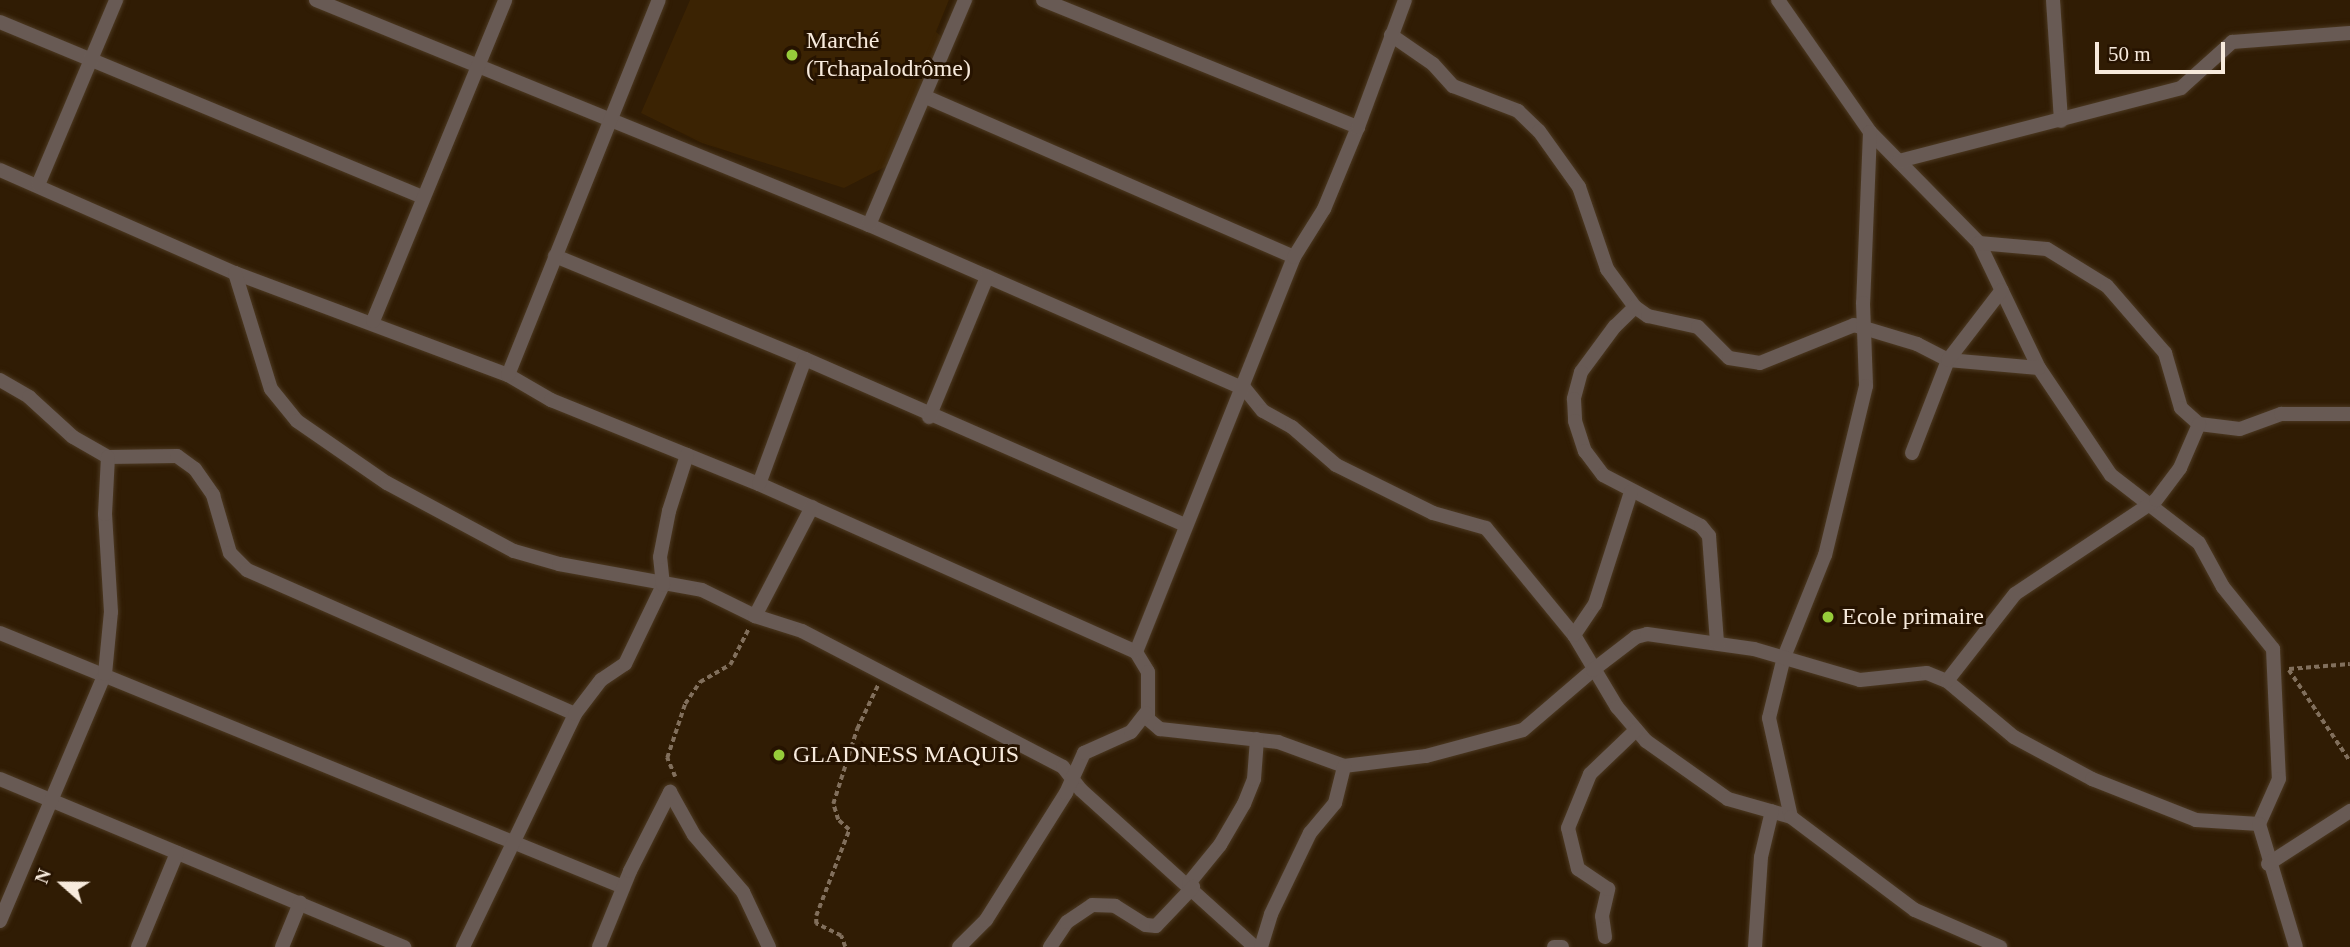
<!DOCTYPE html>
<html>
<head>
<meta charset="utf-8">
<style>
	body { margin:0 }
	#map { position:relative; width:2350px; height:947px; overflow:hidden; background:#301c04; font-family:"Times New Roman",serif }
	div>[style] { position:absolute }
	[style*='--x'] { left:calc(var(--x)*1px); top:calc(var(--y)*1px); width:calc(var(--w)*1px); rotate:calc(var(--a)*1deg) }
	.built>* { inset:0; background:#3b2303 }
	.path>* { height:3.5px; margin-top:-1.75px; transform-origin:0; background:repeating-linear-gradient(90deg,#816f5c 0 5px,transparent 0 8.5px) }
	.roads { filter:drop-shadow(0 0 2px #4c3922) drop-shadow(0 0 2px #4c3922) }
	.street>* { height:14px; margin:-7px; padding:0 7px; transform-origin:7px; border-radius:7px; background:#685a54 }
	.dots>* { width:19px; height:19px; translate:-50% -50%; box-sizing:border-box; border:4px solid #261300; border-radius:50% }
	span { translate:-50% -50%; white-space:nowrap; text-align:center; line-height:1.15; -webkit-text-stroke:6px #261300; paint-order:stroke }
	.poi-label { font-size:24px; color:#f7eadc }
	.left { translate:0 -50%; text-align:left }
	.north { position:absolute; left:28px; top:849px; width:70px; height:70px; -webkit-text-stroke:5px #261300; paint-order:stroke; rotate:291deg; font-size:19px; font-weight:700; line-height:28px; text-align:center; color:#f7eadc }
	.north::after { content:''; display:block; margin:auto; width:24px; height:32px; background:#f7eadc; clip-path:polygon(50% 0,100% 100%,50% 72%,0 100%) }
	.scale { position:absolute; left:2095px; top:42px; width:130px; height:32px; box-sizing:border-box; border:4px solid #f7eadc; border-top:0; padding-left:9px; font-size:21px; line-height:24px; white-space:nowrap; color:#f7eadc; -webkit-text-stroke:5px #261300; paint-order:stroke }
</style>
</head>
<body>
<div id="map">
	<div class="built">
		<i style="clip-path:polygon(690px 0,949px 0,936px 32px,942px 37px,887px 166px,844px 188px,702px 143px,641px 113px)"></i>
	</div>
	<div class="path">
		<i style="--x:2289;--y:669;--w:61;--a:-4.7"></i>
		<i style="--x:2289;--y:670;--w:110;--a:56.2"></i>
		<i style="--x:675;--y:777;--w:21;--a:-113"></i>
		<i style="--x:667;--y:758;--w:57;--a:-71.6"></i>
		<i style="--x:685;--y:704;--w:27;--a:-56"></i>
		<i style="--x:700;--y:682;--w:34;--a:-30"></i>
		<i style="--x:730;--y:665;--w:42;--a:-62.8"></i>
		<i style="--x:845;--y:947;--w:12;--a:-110"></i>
		<i style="--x:841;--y:936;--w:28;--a:-154"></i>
		<i style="--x:816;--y:924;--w:8;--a:-90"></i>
		<i style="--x:816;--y:916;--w:92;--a:-69"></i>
		<i style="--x:849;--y:830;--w:15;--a:-138"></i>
		<i style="--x:838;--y:820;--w:17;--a:-107"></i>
		<i style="--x:833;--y:804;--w:79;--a:-72.3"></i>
		<i style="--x:857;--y:729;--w:49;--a:-64.5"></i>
	</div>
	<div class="roads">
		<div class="street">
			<i style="--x:316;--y:0;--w:597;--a:22.14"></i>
			<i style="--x:869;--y:225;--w:410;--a:23.6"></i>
			<i style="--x:1245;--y:389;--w:28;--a:51"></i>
			<i style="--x:1263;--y:411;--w:33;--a:29"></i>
			<i style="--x:1292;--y:427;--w:58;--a:40.8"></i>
			<i style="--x:1336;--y:465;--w:108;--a:26.3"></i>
			<i style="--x:1433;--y:513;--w:55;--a:15.8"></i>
			<i style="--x:1486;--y:528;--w:139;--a:50.6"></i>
			<i style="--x:1574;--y:635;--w:84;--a:59.2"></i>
			<i style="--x:1617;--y:707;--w:45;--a:49.5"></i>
			<i style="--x:1646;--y:741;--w:100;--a:35.3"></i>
			<i style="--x:1728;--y:799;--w:66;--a:15.9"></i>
			<i style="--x:1043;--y:0;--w:340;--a:22"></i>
			<i style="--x:1778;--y:0;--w:161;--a:55.1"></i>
			<i style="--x:1870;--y:132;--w:156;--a:45.5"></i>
			<i style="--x:1979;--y:243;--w:139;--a:64.4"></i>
			<i style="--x:2039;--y:368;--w:129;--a:56.1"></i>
			<i style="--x:2111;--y:475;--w:111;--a:37.7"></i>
			<i style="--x:2199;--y:543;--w:50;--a:61.4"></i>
			<i style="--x:2223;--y:587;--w:80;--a:51.1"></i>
			<i style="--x:2273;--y:649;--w:130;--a:87.4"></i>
			<i style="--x:2279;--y:779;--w:49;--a:114"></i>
			<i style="--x:2053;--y:0;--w:121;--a:86.2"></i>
			<i style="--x:0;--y:22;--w:457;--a:22.5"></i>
			<i style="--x:1391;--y:35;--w:51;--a:34.6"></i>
			<i style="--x:1433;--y:64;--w:30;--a:48"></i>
			<i style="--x:1453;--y:86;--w:70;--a:21"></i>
			<i style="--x:1518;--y:111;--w:29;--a:44"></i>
			<i style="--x:1539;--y:131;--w:69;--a:54.5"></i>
			<i style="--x:1579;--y:187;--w:87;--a:71.1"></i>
			<i style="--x:1607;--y:269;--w:47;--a:53.6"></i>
			<i style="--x:1635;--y:307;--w:16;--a:35"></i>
			<i style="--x:1648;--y:316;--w:51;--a:12.4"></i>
			<i style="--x:1698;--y:327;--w:44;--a:45"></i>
			<i style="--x:1729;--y:358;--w:31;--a:9"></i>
			<i style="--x:1760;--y:363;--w:101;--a:-22"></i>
			<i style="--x:1854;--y:325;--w:66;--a:16.8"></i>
			<i style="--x:1917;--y:344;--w:35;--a:27"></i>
			<i style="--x:1948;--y:360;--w:91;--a:5"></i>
			<i style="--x:926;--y:97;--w:401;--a:23.5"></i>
			<i style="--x:1870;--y:132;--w:171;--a:92.3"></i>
			<i style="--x:1863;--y:303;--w:83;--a:87.9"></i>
			<i style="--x:1866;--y:386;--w:174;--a:103.6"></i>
			<i style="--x:1825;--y:555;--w:110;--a:111.9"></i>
			<i style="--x:1784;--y:657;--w:63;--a:103.8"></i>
			<i style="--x:1769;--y:718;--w:101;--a:77.5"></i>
			<i style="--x:1791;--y:817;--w:155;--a:36.9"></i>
			<i style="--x:1915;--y:910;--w:93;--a:23.5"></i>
			<i style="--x:1899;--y:161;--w:291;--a:-14.5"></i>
			<i style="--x:2181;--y:88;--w:69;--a:-42"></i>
			<i style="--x:2232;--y:42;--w:118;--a:-4.4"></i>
			<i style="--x:0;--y:170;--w:257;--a:23.7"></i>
			<i style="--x:235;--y:273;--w:291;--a:20.5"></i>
			<i style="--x:508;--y:375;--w:50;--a:30.2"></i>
			<i style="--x:551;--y:400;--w:224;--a:22"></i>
			<i style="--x:759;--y:484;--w:413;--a:24"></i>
			<i style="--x:1136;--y:652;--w:23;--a:59"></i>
			<i style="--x:1148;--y:672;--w:47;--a:90"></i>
			<i style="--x:1148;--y:719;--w:16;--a:40"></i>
			<i style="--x:1160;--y:729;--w:119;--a:6.3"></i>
			<i style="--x:1278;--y:742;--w:70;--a:20"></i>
			<i style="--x:1344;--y:766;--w:83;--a:-7"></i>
			<i style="--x:1426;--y:756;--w:100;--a:-15"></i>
			<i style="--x:1523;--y:730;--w:92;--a:-40.6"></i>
			<i style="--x:1593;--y:670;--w:54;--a:-37.5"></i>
			<i style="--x:1636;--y:637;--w:11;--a:-15"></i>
			<i style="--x:1647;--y:634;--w:108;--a:8"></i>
			<i style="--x:1754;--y:649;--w:110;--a:16.3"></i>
			<i style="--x:1860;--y:680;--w:67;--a:-6"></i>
			<i style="--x:1927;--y:673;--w:22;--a:22"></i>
			<i style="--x:1947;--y:681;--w:87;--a:39.9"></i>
			<i style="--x:2014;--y:737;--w:89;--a:28.3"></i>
			<i style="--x:2092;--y:779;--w:112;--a:21.5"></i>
			<i style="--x:2196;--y:820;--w:63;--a:3.6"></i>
			<i style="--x:2259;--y:824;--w:128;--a:73.3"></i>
			<i style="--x:38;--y:185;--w:201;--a:-67.1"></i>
			<i style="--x:869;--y:225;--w:245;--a:-66.9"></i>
			<i style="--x:1979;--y:243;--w:68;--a:5"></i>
			<i style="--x:2047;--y:249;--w:70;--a:31.7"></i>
			<i style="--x:2107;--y:286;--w:89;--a:49.1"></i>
			<i style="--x:2165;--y:353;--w:57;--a:73.8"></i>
			<i style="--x:2181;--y:408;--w:24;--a:42"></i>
			<i style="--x:2199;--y:424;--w:41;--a:7"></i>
			<i style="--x:2240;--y:429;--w:44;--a:-20.1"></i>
			<i style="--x:2281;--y:414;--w:69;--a:0"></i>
			<i style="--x:555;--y:256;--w:270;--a:22.4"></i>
			<i style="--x:805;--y:359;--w:415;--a:23.6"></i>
			<i style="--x:235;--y:273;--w:121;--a:72.8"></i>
			<i style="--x:271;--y:389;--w:41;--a:50.9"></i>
			<i style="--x:297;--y:421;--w:109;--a:34.6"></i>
			<i style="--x:387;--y:483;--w:144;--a:28.2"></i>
			<i style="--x:514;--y:551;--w:47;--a:16.1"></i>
			<i style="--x:559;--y:564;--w:145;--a:10.3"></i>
			<i style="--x:702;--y:590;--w:59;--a:26.1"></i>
			<i style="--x:755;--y:616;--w:49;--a:17.7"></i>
			<i style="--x:802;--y:631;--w:294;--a:27.5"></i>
			<i style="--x:1063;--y:767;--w:29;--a:52"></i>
			<i style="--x:1081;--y:790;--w:234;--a:42.1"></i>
			<i style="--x:1635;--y:307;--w:28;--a:136"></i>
			<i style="--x:1615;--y:326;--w:57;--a:126.5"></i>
			<i style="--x:1581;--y:372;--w:28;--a:105"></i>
			<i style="--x:1574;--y:399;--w:22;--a:87"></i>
			<i style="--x:1575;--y:421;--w:32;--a:72"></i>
			<i style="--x:1585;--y:451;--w:30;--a:53"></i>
			<i style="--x:1603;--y:475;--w:110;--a:27.5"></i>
			<i style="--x:1701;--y:526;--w:13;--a:51"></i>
			<i style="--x:1709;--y:536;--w:107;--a:85.7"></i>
			<i style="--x:373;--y:321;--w:347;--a:-67.6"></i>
			<i style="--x:508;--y:375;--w:404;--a:-68.1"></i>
			<i style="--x:0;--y:380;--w:34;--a:30"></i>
			<i style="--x:29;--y:397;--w:59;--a:42.3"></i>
			<i style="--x:73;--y:437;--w:40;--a:29.7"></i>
			<i style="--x:108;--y:457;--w:69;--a:-0.8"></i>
			<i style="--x:177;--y:456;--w:22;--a:36"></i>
			<i style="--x:195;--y:469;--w:32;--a:55"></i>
			<i style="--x:213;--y:495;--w:60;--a:73.7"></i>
			<i style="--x:230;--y:553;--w:24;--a:45"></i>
			<i style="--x:247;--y:570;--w:358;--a:23.7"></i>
			<i style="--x:929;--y:417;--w:152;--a:-67.5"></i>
			<i style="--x:1912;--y:453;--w:100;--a:-68.8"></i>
			<i style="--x:1948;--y:360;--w:88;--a:-52.4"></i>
			<i style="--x:759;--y:484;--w:133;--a:-69.8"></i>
			<i style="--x:755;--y:616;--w:123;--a:-62.4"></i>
			<i style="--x:0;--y:633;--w:673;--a:22.18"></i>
			<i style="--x:1574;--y:635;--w:37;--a:-56"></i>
			<i style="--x:1595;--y:604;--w:118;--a:-72.2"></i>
			<i style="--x:1136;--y:652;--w:425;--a:-68.2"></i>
			<i style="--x:1294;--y:257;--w:57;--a:-58"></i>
			<i style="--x:1324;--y:209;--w:89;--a:-67.5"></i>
			<i style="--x:1358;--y:127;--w:135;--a:-69.7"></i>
			<i style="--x:1947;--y:681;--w:110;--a:-52"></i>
			<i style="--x:2015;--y:594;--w:169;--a:-33.7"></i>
			<i style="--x:2156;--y:500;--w:40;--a:-53"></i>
			<i style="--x:2180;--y:468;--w:48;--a:-66.6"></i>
			<i style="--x:0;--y:779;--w:438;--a:22.6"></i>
			<i style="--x:670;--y:792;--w:49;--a:60.8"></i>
			<i style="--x:694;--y:835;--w:75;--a:49.3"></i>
			<i style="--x:743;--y:892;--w:61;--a:64.7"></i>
			<i style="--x:2268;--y:864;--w:98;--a:-32.9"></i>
			<i style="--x:1189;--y:883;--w:49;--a:-50.8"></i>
			<i style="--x:1220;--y:845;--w:48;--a:-59.7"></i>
			<i style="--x:1244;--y:804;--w:27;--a:-68"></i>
			<i style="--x:1254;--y:779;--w:40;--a:-85.7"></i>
			<i style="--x:0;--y:921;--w:268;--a:-67"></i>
			<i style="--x:105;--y:674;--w:62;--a:-84.5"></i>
			<i style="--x:111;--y:612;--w:98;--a:-93.5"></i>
			<i style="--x:105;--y:514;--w:57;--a:-87"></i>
			<i style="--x:1605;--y:937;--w:21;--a:-98"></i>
			<i style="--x:1602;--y:916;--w:28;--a:-77"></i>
			<i style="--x:1608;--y:889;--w:36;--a:-146"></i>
			<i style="--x:1578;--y:869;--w:42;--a:-103.7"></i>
			<i style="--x:1568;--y:828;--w:58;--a:-67.8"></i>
			<i style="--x:1590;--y:774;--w:64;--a:-43.7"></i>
			<i style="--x:138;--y:947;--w:102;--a:-67.5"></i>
			<i style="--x:282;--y:947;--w:48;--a:-67.8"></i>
			<i style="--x:463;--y:947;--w:259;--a:-64.3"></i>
			<i style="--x:575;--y:714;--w:43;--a:-52.6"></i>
			<i style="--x:601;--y:680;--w:29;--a:-34"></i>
			<i style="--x:625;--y:664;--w:88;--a:-64.3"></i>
			<i style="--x:663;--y:585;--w:28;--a:-96"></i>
			<i style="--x:660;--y:557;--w:47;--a:-78.9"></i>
			<i style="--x:669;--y:511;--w:59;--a:-72.2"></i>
			<i style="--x:599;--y:947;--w:82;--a:-67.8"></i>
			<i style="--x:630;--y:871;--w:89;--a:-63.1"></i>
			<i style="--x:959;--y:947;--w:38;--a:-45"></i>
			<i style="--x:986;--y:920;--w:150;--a:-57.8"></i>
			<i style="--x:1066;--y:793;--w:44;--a:-65.8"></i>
			<i style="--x:1084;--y:753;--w:51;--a:-24.1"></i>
			<i style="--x:1131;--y:732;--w:24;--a:-52"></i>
			<i style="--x:1050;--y:947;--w:30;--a:-56"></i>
			<i style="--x:1067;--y:922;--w:30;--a:-34"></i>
			<i style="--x:1092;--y:905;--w:23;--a:2"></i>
			<i style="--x:1115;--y:906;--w:36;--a:32"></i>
			<i style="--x:1146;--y:925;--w:10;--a:6"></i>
			<i style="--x:1156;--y:926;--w:54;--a:-46.5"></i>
			<i style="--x:1261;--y:947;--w:34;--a:-73"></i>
			<i style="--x:1271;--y:914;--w:90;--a:-64.3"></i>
			<i style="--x:1310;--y:833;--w:39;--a:-50"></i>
			<i style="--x:1335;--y:803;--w:38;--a:-76"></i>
			<i style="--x:1554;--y:947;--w:8;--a:0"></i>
			<i style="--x:1755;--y:947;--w:90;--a:-86.2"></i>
			<i style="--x:1761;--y:857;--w:47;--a:-76.6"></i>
		</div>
	</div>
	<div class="dots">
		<i style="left:792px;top:55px;background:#96cc3a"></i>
		<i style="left:1828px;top:617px;background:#96cc3a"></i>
		<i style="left:779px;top:755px;background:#96cc3a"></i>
	</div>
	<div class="poi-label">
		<span class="left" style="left:806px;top:55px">Marché<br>(Tchapalodrôme)</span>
		<span class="left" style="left:1842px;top:617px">Ecole primaire</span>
		<span class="left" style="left:793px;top:755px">GLADNESS MAQUIS</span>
	</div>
	<div class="north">N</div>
	<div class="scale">50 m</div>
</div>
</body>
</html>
